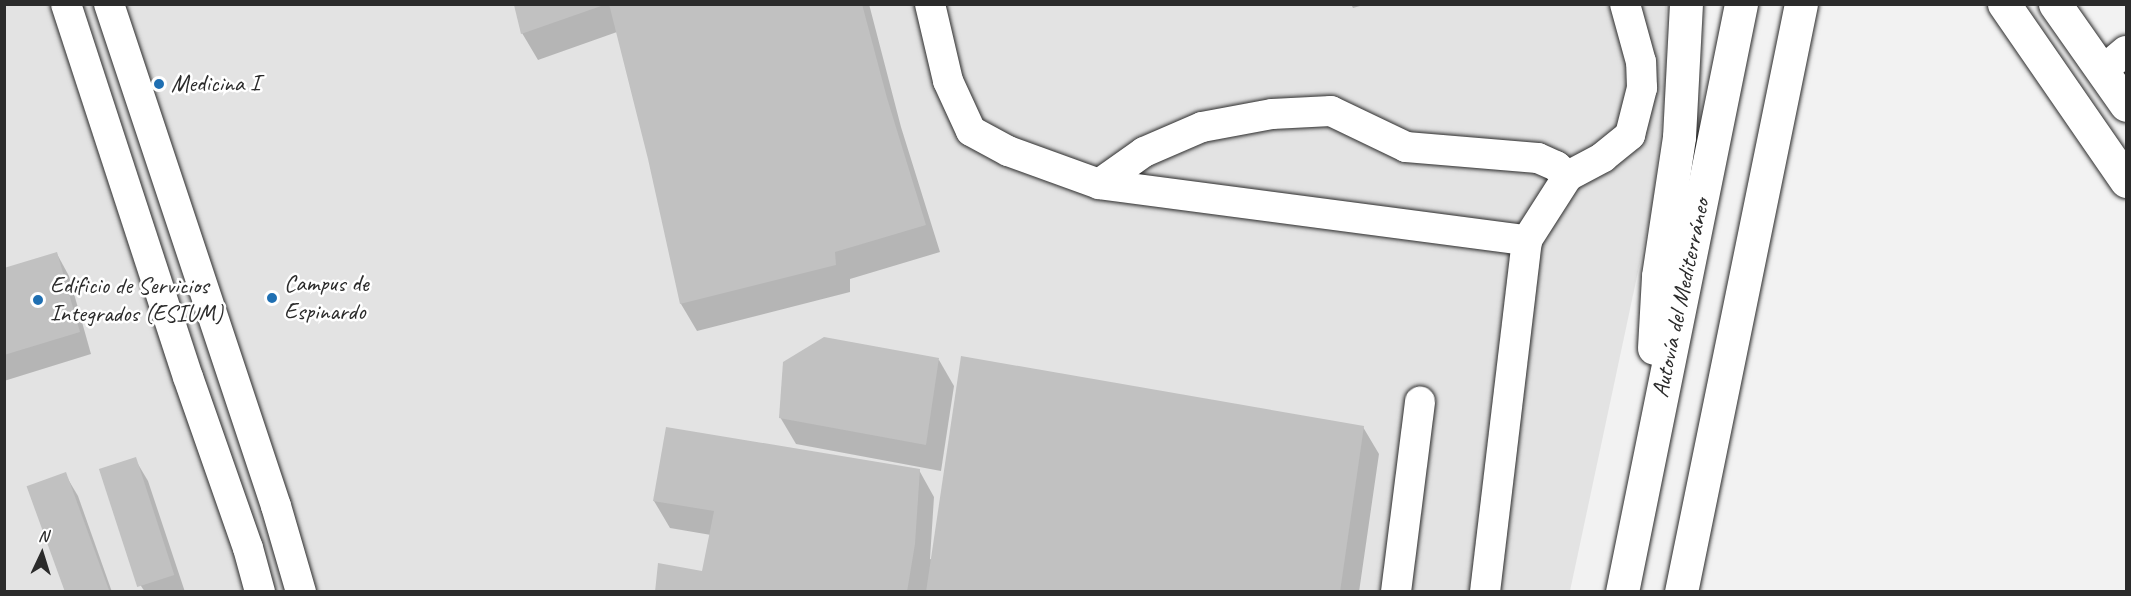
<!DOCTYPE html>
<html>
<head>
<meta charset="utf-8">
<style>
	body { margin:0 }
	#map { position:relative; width:2131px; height:596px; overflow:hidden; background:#f2f2f2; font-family:Caveat,sans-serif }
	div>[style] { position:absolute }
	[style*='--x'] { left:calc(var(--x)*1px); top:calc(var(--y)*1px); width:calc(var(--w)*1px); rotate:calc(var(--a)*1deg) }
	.built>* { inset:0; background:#e3e3e3 }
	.shadow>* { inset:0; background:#0003 }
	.building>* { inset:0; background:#c1c1c1; transform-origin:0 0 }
	.roads { filter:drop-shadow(0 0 2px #2b2b2b) drop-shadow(0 0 2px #2b2b2b) }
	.minor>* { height:30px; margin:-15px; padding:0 15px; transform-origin:15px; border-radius:15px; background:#fff }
	.major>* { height:33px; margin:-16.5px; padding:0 16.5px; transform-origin:16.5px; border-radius:16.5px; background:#fff }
	.highway>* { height:33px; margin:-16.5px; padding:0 16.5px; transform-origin:16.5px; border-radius:16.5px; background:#fff }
	.dots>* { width:16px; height:16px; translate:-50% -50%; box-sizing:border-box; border:3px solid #fff; border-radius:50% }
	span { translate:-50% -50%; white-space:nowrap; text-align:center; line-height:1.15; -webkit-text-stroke:5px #fff; paint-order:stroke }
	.poi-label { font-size:24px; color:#2b2b2b }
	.left { translate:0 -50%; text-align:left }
	.street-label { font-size:24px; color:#2b2b2b }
	.frame { position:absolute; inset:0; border:6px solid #2b2b2b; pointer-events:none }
	.north { position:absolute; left:12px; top:524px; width:60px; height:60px; -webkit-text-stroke:4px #fff; paint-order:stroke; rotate:4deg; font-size:16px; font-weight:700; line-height:24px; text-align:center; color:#2b2b2b }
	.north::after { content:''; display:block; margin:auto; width:21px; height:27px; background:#2b2b2b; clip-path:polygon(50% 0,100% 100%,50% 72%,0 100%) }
</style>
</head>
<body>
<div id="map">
	<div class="built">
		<i style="clip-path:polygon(4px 5px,1666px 5px,1666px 83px,1652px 206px,1570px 591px,5px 591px)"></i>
	</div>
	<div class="shadow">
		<i style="clip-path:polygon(516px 4px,869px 4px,901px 127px,940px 252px,850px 279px,850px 292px,697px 331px,681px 304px,649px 159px,617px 32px,538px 60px,522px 33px)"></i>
		<i style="clip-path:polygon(1351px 4px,1367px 4px,1353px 8px)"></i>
		<i style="clip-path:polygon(57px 254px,69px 276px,91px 354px,4px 381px,4px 269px)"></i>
		<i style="clip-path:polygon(939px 360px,954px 386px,941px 471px,796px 444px,780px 417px)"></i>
		<i style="clip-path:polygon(1363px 427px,1379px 454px,1359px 592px,657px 592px,703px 572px,711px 535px,670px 528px,654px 501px,919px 470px,934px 497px,930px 559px,933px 560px)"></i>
		<i style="clip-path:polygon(135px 459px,148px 481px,185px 592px,145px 592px,141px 586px)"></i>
		<i style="clip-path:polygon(65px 474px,78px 496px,112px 592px,66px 592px)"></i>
	</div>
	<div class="building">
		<i style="clip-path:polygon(609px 4px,862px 4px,887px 98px,926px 225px,835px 252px,836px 265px,680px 304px,648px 159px)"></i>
		<i style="clip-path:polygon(514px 5px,604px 5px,521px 34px)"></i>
		<i style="clip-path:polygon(57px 252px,80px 332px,4px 355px,4px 268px)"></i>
		<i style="clip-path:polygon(824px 337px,939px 358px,926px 445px,779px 418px,783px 362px)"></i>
		<i style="clip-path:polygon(961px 356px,1364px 426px,1340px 592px,926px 592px)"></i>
		<i style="clip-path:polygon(666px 427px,920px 469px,915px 544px,907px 592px,655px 592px,658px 563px,702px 571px,714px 511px,653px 501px)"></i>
		<i style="left:136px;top:457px;width:124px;height:39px;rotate:72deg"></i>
		<i style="left:66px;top:472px;width:127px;height:42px;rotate:70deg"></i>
	</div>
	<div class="roads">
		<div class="minor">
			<i style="--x:66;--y:4;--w:392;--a:71.9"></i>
			<i style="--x:188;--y:377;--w:181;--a:70.7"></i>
			<i style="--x:248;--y:548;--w:46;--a:74.7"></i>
			<i style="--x:109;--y:4;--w:529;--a:71.6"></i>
			<i style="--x:276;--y:506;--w:90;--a:73.8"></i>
			<i style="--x:930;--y:4;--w:79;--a:76.8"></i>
			<i style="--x:948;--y:81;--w:55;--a:65.3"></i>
			<i style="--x:971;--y:131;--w:42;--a:28.4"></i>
			<i style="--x:1008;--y:151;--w:97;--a:19.9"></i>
			<i style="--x:1099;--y:184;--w:432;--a:7.5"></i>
			<i style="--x:2102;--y:71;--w:31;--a:-40"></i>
			<i style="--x:1099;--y:184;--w:55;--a:-35.4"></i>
			<i style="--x:1144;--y:152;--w:63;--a:-23.3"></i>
			<i style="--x:1202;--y:127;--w:71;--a:-10.5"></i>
			<i style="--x:1272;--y:114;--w:59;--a:-2.9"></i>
			<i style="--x:1331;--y:111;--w:83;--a:25.6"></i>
			<i style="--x:1406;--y:147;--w:132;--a:4.8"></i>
			<i style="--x:1538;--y:158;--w:20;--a:24"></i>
			<i style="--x:1556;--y:166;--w:16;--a:40"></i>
			<i style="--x:1396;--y:592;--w:192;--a:-82.8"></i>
			<i style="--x:1485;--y:592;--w:354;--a:-83.2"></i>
			<i style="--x:1527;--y:240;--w:76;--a:-57.4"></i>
			<i style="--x:1568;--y:176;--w:40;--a:-28"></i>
			<i style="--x:1603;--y:157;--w:35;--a:-39"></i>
			<i style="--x:1630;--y:135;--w:49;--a:-75.7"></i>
			<i style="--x:1642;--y:88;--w:26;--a:-92"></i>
			<i style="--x:1641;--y:62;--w:60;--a:-105.4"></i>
		</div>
		<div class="major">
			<i style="--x:2004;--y:4;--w:215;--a:55.4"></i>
			<i style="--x:2055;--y:4;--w:123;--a:54.9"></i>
		</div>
		<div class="highway">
			<i style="--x:1654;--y:348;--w:72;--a:-86.8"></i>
			<i style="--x:1658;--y:276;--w:141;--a:-81.4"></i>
			<i style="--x:1679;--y:137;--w:133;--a:-87"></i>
			<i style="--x:1622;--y:592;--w:600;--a:-78.56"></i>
			<i style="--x:1681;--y:592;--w:600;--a:-78.47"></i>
		</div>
	</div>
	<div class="dots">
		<i style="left:159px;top:84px;background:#1f6fb2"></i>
		<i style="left:272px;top:298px;background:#1f6fb2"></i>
		<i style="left:38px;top:300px;background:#1f6fb2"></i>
	</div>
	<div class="poi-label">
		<span class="left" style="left:171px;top:84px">Medicina I</span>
		<span class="left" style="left:284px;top:298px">Campus de<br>Espinardo</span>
		<span class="left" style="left:50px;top:300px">Edificio de Servicios<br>Integrados (ESIUM)</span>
	</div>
	<div class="street-label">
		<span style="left:1681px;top:298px;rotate:-78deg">Autovía del Mediterráneo</span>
	</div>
	<div class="frame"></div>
	<div class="north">N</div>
</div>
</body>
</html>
